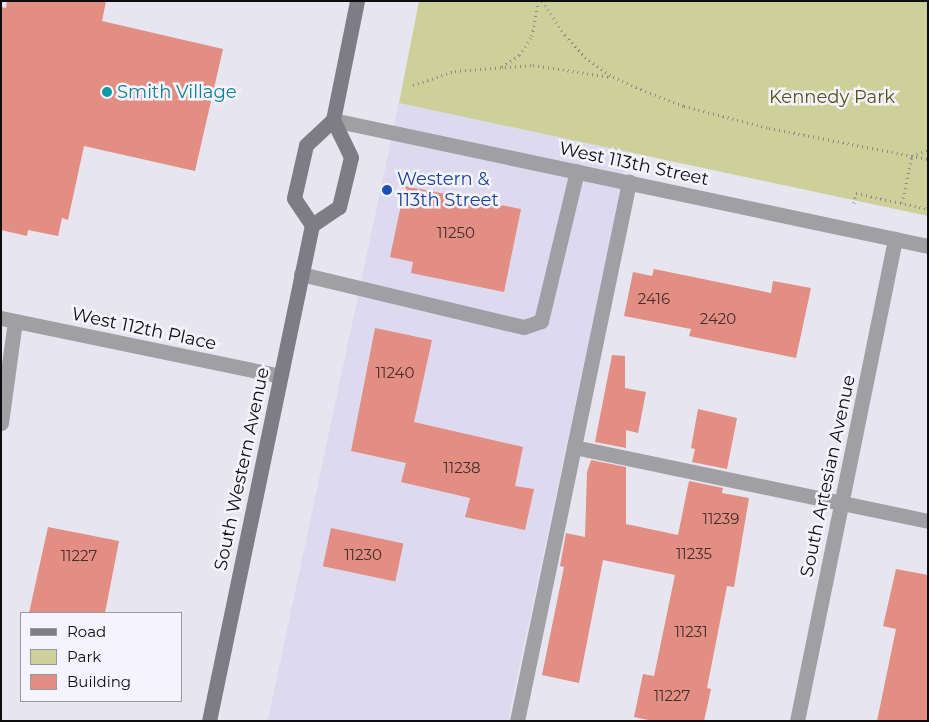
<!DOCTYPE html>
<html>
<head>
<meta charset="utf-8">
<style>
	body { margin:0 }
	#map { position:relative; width:929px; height:722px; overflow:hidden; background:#e7e5f0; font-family:Montserrat,sans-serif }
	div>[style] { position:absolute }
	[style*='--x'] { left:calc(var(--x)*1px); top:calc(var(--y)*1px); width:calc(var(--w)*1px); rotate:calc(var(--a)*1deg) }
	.commercial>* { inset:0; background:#dddaf0; transform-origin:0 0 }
	.green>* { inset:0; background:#cdd098 }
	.building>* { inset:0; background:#e28e83; transform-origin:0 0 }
	.path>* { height:3px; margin-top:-1.5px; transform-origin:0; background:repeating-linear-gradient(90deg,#8b8a92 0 1px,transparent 0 5px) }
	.service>* { height:15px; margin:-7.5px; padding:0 7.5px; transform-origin:7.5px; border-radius:7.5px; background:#a09fa4 }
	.minor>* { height:15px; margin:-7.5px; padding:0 7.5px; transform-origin:7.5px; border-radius:7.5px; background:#a09fa4 }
	.secondary>* { height:15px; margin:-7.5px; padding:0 7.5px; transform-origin:7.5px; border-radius:7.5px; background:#7d7d83 }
	.dots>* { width:14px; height:14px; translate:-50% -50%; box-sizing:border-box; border:2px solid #f5f3fd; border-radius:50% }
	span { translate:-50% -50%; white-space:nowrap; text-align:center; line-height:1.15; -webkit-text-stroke:5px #f5f3fd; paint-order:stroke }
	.number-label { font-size:15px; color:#432d2d }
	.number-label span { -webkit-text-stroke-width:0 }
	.culture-label { font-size:18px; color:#0d838f }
	.left { translate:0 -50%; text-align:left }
	.park-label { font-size:18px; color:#525317 }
	.street-label { font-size:18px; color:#0e0d10 }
	.transit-label { font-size:18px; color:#164399 }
	.frame { position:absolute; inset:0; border:2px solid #0e0d10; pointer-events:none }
	.legend { position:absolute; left:20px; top:612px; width:162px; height:90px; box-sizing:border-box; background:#f5f3fd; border:1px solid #99979e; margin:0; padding:6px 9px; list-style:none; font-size:15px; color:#0e0d10 }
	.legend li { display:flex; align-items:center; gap:10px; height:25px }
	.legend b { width:25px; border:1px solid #99979e }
</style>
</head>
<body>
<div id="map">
	<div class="commercial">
		<i style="left:399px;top:103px;width:235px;height:631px;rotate:12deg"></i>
	</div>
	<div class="green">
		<i style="clip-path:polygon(419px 1px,928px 1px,928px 216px,399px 103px)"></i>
	</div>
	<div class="building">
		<i style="clip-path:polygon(7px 1px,106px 1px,102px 21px,223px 49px,195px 171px,84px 146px,68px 220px,62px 218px,58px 236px,28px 230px,27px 236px,1px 230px,1px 7px,6px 8px)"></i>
		<i style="clip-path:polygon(405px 186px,521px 209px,504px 292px,411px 273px,413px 262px,390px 257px)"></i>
		<i style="clip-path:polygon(654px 269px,771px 293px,773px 281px,811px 288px,796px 358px,689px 336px,691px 329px,624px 316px,633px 272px,652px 276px)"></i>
		<i style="clip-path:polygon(375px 328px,432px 340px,414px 422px,523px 447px,515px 486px,534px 489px,525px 530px,465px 517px,470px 498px,401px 482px,406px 463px,351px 451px)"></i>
		<i style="clip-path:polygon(612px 355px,625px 356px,625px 388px,646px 392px,638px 433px,626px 430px,626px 448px,595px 442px)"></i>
		<i style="clip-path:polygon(698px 409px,737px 418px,727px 469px,692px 462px,695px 449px,691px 448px)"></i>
		<i style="clip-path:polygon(591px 460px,626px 467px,626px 524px,678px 535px,689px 481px,723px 488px,722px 493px,749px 498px,734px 587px,727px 586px,707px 688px,711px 689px,704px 721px,653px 721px,634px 717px,643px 674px,654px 676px,675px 575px,603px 560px,579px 683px,542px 675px,564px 567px,560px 566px,566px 533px,585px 537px,587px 472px)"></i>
		<i style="clip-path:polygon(48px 527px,119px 541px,105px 613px,29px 613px)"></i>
		<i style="left:331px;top:528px;width:74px;height:39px;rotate:12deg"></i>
		<i style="clip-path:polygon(896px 569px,928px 575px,928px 721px,877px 721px,896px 629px,883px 626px)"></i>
	</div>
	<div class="path">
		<i style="--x:542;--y:1;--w:41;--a:55.9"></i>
		<i style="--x:565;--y:35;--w:30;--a:48"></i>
		<i style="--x:585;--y:57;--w:34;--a:36"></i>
		<i style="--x:613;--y:77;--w:40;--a:23.4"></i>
		<i style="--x:650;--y:93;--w:36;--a:21"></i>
		<i style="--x:684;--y:106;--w:88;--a:14.5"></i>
		<i style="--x:769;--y:128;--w:162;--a:11"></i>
		<i style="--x:502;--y:67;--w:21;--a:-35"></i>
		<i style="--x:519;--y:55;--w:23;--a:-56"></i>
		<i style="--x:532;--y:36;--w:36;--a:-80"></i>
		<i style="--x:413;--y:85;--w:44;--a:-18.4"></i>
		<i style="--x:455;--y:71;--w:78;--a:-4.4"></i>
		<i style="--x:533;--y:65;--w:78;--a:8.9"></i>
		<i style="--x:854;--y:203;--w:10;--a:-79"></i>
		<i style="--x:856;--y:193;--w:74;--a:12.5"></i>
		<i style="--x:902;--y:203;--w:48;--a:-78"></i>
		<i style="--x:912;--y:156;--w:17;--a:-21"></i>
	</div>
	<div class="service">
		<i style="--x:301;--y:274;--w:229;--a:13.4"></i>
		<i style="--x:524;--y:327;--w:18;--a:-19"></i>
		<i style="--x:541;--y:321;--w:154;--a:-76.5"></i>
		<i style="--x:1;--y:423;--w:103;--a:-82.2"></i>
		<i style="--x:574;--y:447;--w:362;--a:11.8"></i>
		<i style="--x:517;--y:721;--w:551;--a:-78.26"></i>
	</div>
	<div class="minor">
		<i style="--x:333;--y:120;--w:608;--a:11.96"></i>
		<i style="--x:1;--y:318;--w:285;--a:11.7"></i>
		<i style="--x:797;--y:721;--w:492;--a:-78.5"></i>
	</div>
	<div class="secondary">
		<i style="--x:312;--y:225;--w:32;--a:-124"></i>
		<i style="--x:294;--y:198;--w:54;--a:-77.2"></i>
		<i style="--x:306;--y:145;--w:37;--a:-43"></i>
		<i style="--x:333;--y:120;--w:121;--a:-78.6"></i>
		<i style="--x:209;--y:721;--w:507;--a:-78.27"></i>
		<i style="--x:312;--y:225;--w:32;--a:-34"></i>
		<i style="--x:339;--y:207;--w:51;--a:-76.5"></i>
		<i style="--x:351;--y:157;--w:41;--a:-115.9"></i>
	</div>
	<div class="dots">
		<i style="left:107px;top:92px;background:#0f9aa8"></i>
		<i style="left:387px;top:190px;background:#1a4fb4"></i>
	</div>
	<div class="number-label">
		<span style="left:456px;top:233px">11250</span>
		<span style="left:654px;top:299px">2416</span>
		<span style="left:718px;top:319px">2420</span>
		<span style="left:395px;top:373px">11240</span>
		<span style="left:462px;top:468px">11238</span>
		<span style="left:721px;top:519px">11239</span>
		<span style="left:694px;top:554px">11235</span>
		<span style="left:363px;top:555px">11230</span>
		<span style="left:79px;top:556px">11227</span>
		<span style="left:691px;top:632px">11231</span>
		<span style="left:672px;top:696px">11227</span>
	</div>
	<div class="culture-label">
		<span class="left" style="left:117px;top:92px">Smith Village</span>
	</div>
	<div class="park-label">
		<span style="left:832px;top:97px">Kennedy Park</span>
	</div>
	<div class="street-label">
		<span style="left:634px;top:164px;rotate:12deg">West 113th Street</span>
		<span style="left:144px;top:329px;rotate:12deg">West 112th Place</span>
		<span style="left:242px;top:469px;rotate:-78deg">South Western Avenue</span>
		<span style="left:828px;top:476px;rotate:-78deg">South Artesian Avenue</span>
	</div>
	<div class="transit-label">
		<span class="left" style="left:397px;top:190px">Western &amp;<br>113th Street</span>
	</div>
	<div class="frame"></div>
	<ul class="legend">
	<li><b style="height:6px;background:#7d7d83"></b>Road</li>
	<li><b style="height:14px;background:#cdd098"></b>Park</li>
	<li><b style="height:14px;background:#e28e83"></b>Building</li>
	</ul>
</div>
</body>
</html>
